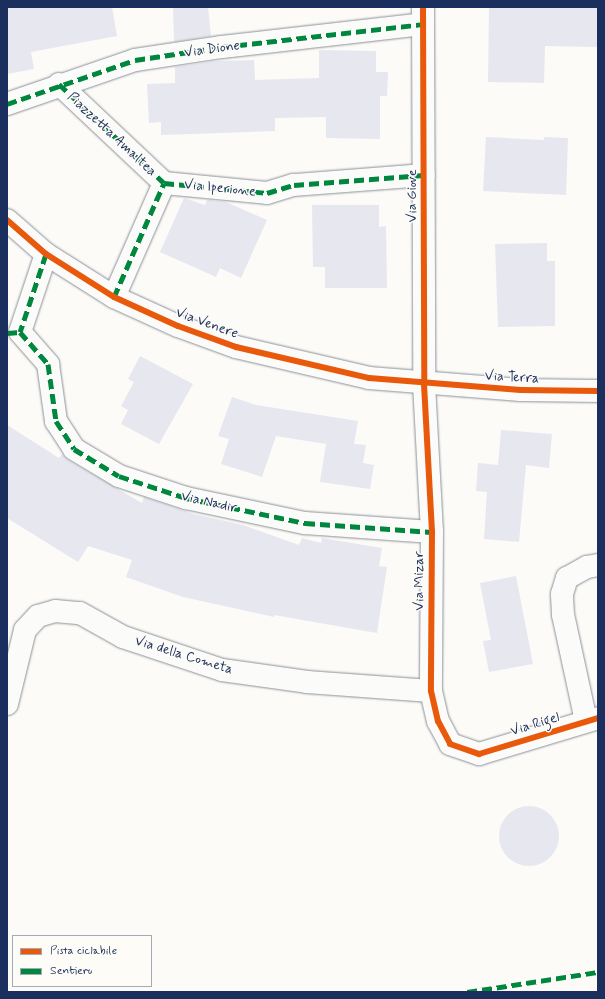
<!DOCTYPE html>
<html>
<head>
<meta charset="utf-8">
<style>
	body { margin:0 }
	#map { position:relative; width:605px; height:999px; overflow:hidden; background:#fcfbf8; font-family:Mynerve,sans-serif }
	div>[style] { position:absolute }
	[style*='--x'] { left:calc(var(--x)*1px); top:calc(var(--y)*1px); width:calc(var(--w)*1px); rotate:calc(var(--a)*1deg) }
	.building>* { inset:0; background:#e7e7ef }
	.round { border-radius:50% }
	.roads { filter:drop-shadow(0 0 1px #8c9097) drop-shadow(0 0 1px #8c9097) }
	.street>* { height:22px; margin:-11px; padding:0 11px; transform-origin:11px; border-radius:11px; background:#fbfbf9 }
	.quiet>* { height:5px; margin-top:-2.5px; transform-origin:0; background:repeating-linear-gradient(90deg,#00873e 0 10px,transparent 0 15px) }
	.cycleway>* { height:6px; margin:-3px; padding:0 3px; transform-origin:3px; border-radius:3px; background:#e8590c }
	span { translate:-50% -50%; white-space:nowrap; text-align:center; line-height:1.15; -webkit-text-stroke:3px #fdfcf7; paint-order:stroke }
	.street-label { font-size:14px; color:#1b2f5e }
	.frame { position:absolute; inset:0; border:8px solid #1b2f5e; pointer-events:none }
	.legend { position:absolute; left:12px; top:935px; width:140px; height:52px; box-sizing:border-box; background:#fdfcf7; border:1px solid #a3aaba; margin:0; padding:5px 7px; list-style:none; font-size:12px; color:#1b2f5e }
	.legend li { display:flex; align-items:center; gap:8px; height:20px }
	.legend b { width:20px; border:1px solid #a3aaba }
</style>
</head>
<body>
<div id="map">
	<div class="building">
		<i style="clip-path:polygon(7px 7px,112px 7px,117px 36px,31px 52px,34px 69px,7px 74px)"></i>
		<i style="clip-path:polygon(173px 7px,208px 7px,211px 36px,174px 42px)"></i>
		<i style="clip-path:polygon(489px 7px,598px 7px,598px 47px,545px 46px,544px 83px,488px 82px)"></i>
		<i style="clip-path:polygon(319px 50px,376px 51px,376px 72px,388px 72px,387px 96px,380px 96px,380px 139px,326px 138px,326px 117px,275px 118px,275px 131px,161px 135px,161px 122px,149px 123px,147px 84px,175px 83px,175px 67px,215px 61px,254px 60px,255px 80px,319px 78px)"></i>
		<i style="clip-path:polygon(486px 137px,544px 140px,544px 137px,568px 138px,566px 195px,483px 191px)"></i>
		<i style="clip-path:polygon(184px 198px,205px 205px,207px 200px,226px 202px,267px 220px,241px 278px,220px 268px,216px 277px,160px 252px)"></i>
		<i style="clip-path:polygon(312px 205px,379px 205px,379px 227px,386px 226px,387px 288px,325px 288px,325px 267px,313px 267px)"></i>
		<i style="clip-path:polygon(547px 243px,547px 261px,555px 261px,555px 326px,498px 327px,495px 244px)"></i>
		<i style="clip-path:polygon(140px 356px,193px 384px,159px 444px,121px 424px,128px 410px,121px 406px,134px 382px,128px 379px)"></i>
		<i style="clip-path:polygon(232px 397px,256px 405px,358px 421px,354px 444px,366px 445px,363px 463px,374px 465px,370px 489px,320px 482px,326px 444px,276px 436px,262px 477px,221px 464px,229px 439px,218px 436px)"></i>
		<i style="clip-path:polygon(7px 425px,59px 458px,62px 454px,68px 460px,142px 503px,144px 497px,194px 514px,243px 525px,299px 545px,302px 538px,321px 543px,322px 538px,382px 548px,379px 566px,387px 567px,377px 633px,274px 615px,274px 617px,183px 597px,126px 577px,132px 560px,88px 546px,78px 562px,7px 518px)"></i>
		<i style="clip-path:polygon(501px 430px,552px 434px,549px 468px,526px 465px,519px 542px,484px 539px,487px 492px,476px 491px,478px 463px,498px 465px)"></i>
		<i style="clip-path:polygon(516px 576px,533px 664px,489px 672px,483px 641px,491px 640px,480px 583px)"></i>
		<i class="round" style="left:499px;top:806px;width:60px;height:60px"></i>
	</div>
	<div class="roads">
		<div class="street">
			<i style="--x:423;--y:7;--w:377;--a:89.8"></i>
			<i style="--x:424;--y:384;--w:148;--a:86.9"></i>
			<i style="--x:432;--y:532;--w:159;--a:90.4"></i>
			<i style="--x:431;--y:691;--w:31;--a:77"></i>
			<i style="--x:438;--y:721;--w:26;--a:62"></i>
			<i style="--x:450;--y:744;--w:31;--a:19"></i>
			<i style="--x:479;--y:754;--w:124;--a:-16.8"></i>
			<i style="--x:59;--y:84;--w:144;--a:43.3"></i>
			<i style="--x:7;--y:104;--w:135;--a:-19"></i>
			<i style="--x:135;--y:60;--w:88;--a:-8.5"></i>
			<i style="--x:222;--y:47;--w:202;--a:-6.5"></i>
			<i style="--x:7;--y:220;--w:52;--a:41.1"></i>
			<i style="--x:46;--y:254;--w:80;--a:32.3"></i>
			<i style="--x:114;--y:297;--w:70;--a:24.4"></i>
			<i style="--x:178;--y:326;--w:62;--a:19.9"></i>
			<i style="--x:236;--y:347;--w:137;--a:13.1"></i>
			<i style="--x:369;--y:378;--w:152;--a:4.5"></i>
			<i style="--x:521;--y:390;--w:77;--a:0.7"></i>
			<i style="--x:46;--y:254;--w:82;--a:108.4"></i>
			<i style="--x:20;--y:332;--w:43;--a:48.8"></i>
			<i style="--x:48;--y:364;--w:58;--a:82"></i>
			<i style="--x:56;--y:421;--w:33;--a:57"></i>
			<i style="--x:74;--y:449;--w:52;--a:31"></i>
			<i style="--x:119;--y:476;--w:71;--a:18.2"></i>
			<i style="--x:186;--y:498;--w:122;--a:11.9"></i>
			<i style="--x:305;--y:523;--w:127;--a:4.1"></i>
			<i style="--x:114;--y:297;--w:124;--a:-66.3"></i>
			<i style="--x:164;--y:183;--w:103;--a:5.5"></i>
			<i style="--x:267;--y:193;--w:28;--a:-17"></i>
			<i style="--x:294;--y:185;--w:130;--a:-4.4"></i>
			<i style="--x:7;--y:704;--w:76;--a:-76.3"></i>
			<i style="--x:25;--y:630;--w:19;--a:-47"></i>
			<i style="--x:38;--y:616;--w:18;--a:-16"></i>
			<i style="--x:55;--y:611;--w:25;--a:5"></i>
			<i style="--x:80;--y:613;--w:49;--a:29.2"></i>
			<i style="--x:123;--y:637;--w:104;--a:18.4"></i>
			<i style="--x:222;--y:670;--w:86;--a:8"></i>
			<i style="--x:307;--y:682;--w:124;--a:4.2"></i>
			<i style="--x:586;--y:721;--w:108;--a:-102.2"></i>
			<i style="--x:563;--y:615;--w:21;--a:-93"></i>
			<i style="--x:562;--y:594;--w:17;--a:-73"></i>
			<i style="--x:567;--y:578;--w:23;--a:-29"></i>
			<i style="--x:587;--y:567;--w:11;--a:-10"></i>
		</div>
	</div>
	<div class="quiet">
		<i style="--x:59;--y:84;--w:144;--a:43.3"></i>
		<i style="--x:7;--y:104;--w:135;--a:-19"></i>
		<i style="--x:135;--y:60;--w:88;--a:-8.5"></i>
		<i style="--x:222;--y:47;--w:202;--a:-6.5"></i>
		<i style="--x:46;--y:254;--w:82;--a:108.4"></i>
		<i style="--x:20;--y:332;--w:43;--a:48.8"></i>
		<i style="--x:48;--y:364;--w:58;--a:82"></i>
		<i style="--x:56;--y:421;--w:33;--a:57"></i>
		<i style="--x:74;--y:449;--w:52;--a:31"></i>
		<i style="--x:119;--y:476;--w:71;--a:18.2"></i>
		<i style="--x:186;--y:498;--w:122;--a:11.9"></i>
		<i style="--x:305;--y:523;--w:127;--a:4.1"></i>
		<i style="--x:114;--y:297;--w:124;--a:-66.3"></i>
		<i style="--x:164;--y:183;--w:103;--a:5.5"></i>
		<i style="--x:267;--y:193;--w:28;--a:-17"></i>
		<i style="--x:294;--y:185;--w:130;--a:-4.4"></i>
		<i style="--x:7;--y:333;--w:13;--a:-4"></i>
		<i style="--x:467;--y:992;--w:133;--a:-8.7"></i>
	</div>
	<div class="cycleway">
		<i style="--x:423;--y:7;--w:377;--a:89.8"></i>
		<i style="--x:424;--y:384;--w:148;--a:86.9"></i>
		<i style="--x:432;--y:532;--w:159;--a:90.4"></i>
		<i style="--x:431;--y:691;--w:31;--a:77"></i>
		<i style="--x:438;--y:721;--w:26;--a:62"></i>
		<i style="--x:450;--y:744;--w:31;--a:19"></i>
		<i style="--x:479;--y:754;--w:124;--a:-16.8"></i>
		<i style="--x:7;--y:220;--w:52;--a:41.1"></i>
		<i style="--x:46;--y:254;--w:80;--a:32.3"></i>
		<i style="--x:114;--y:297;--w:70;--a:24.4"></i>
		<i style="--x:178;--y:326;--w:62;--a:19.9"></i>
		<i style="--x:236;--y:347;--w:137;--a:13.1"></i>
		<i style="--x:369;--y:378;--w:152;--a:4.5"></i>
		<i style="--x:521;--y:390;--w:77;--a:0.7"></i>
	</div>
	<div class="street-label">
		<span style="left:212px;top:49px;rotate:-8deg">Via Dione</span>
		<span style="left:112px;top:134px;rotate:43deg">Piazzetta Amaltea</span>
		<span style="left:220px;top:188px;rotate:6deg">Via Iperione</span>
		<span style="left:412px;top:196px;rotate:-90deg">Via Giove</span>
		<span style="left:207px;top:323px;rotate:20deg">Via Venere</span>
		<span style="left:512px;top:377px;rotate:3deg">Via Terra</span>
		<span style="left:209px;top:502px;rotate:13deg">Via Nadir</span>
		<span style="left:419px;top:581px;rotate:-90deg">Via Mizar</span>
		<span style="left:184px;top:655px;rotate:17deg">Via della Cometa</span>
		<span style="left:535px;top:724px;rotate:-17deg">Via Rigel</span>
	</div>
	<div class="frame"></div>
	<ul class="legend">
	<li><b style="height:5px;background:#e8590c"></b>Pista ciclabile</li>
	<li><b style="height:5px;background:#00873e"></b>Sentiero</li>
	</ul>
</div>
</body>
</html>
